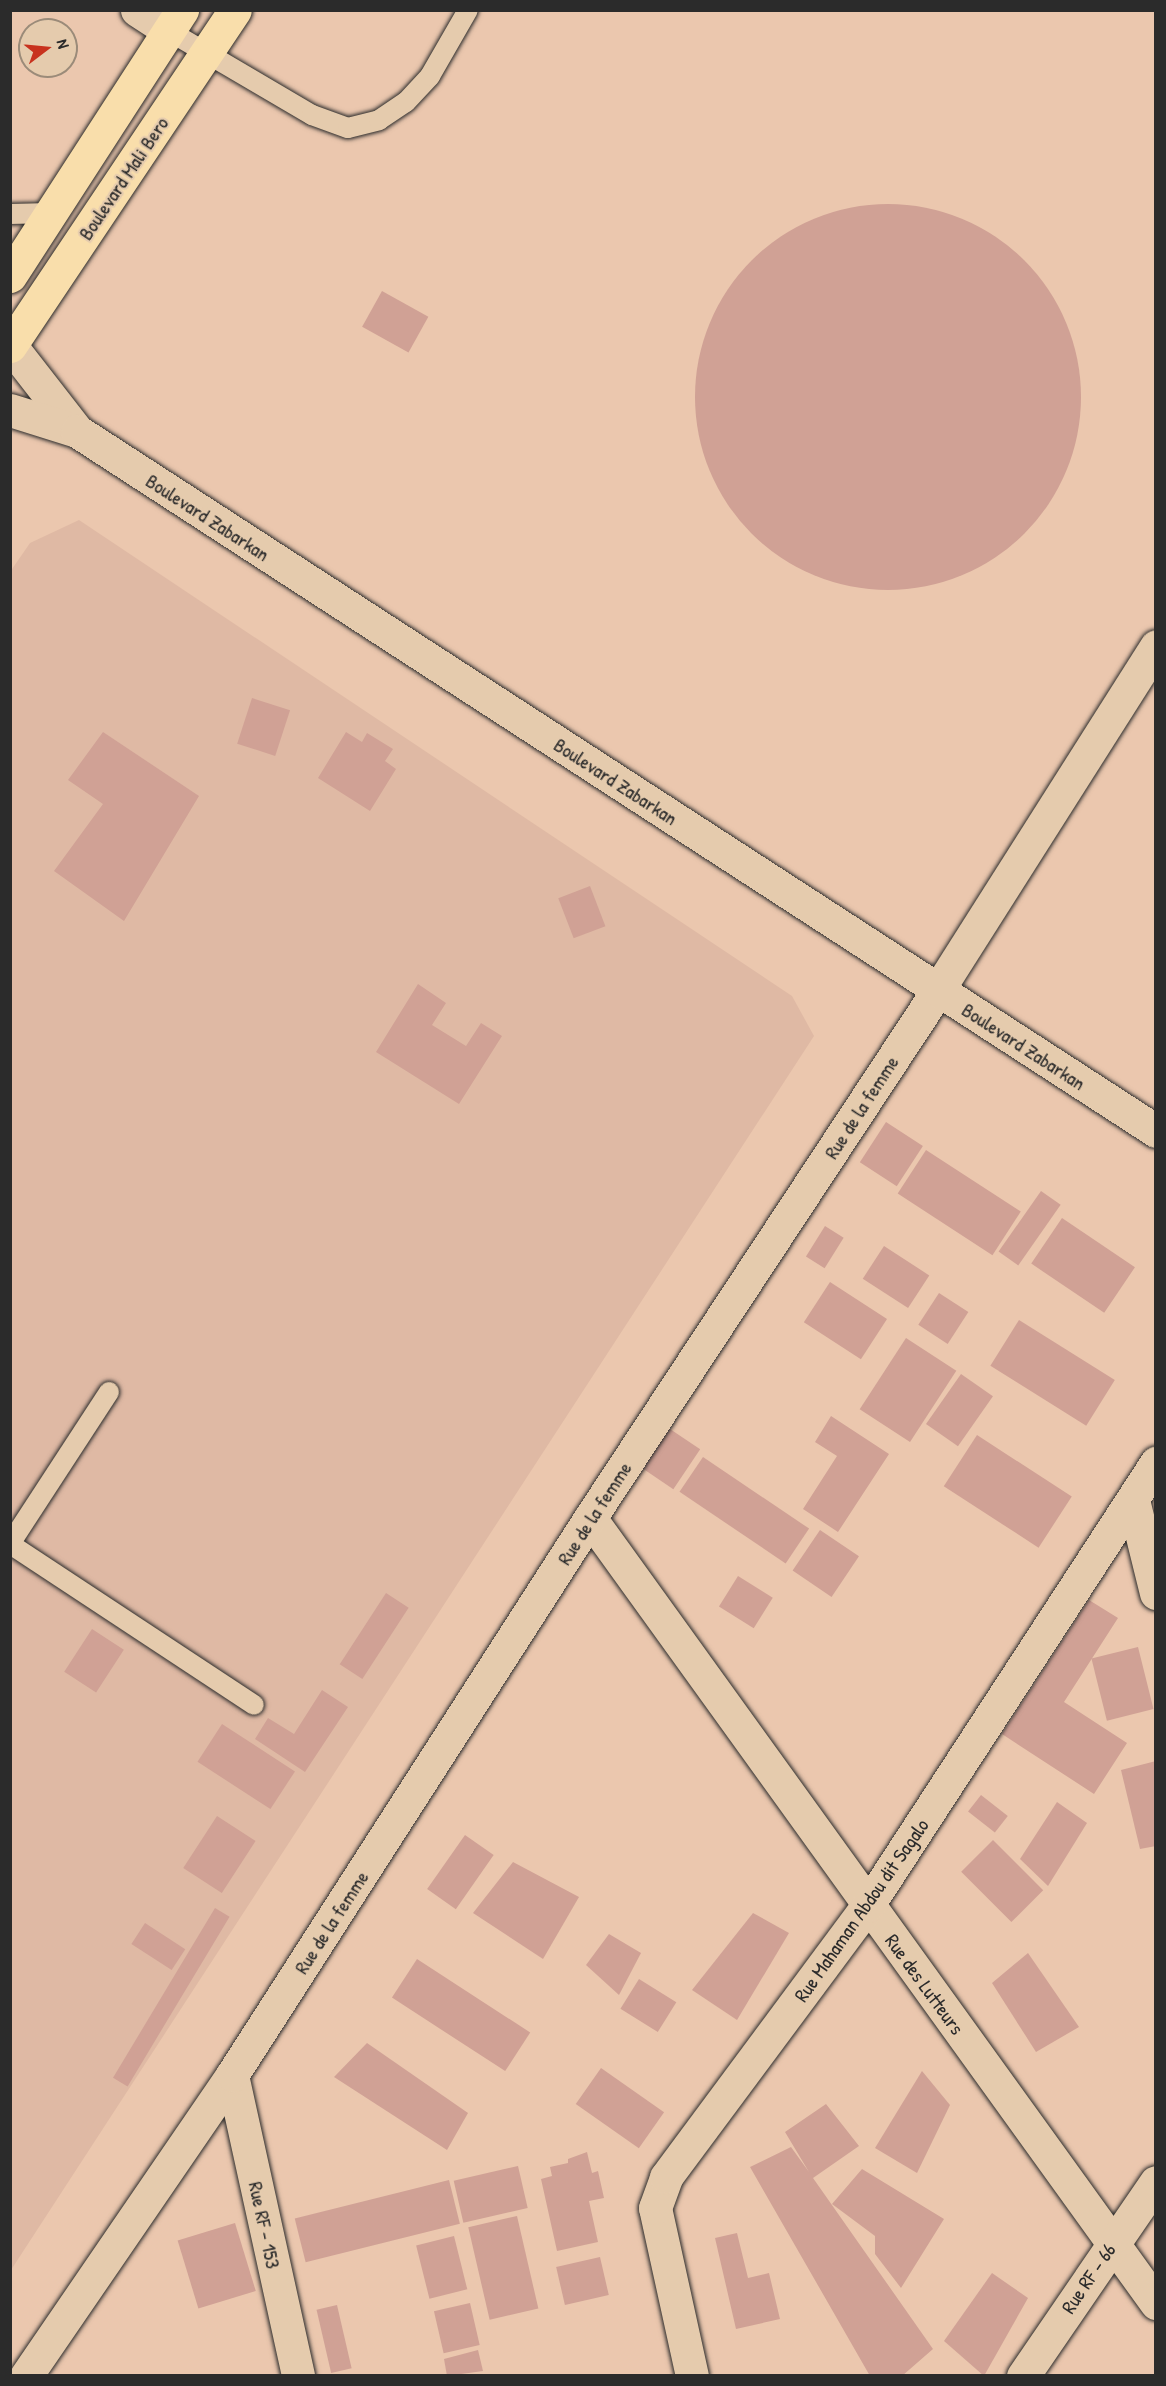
<!DOCTYPE html>
<html>
<head>
<meta charset="utf-8">
<style>
	body { margin:0 }
	#map { position:relative; width:1166px; height:2386px; overflow:hidden; background:#ebc7ae; font-family:"Patrick Hand",sans-serif }
	div>[style] { position:absolute }
	[style*='--x'] { left:calc(var(--x)*1px); top:calc(var(--y)*1px); width:calc(var(--w)*1px); rotate:calc(var(--a)*1deg) }
	.built>* { inset:0; background:#dfb9a4 }
	.building>* { inset:0; background:#d0a195; transform-origin:0 0 }
	.round { border-radius:50% }
	.roads { filter:drop-shadow(0 0 2px #2b2b2b) drop-shadow(0 0 2px #2b2b2b) }
	.service>* { height:20px; margin:-10px; padding:0 10px; transform-origin:10px; border-radius:10px; background:#e5cbad }
	.minor>* { height:33px; margin:-16.5px; padding:0 16.5px; transform-origin:16.5px; border-radius:16.5px; background:#e5cbad }
	.tertiary>* { height:33px; margin:-16.5px; padding:0 16.5px; transform-origin:16.5px; border-radius:16.5px; background:#e5cbad }
	.primary>* { height:33px; margin:-16.5px; padding:0 16.5px; transform-origin:16.5px; border-radius:16.5px; background:#f9deab }
	span { translate:-50% -50%; white-space:nowrap; text-align:center; line-height:1.15; -webkit-text-stroke:4.5px #e5cbad; paint-order:stroke }
	.street-label { font-size:20px; color:#2b2b2b }
	.frame { position:absolute; inset:0; border:12px solid #2b2b2b; pointer-events:none }
	.north { position:absolute; left:18px; top:18px; width:60px; height:60px; box-sizing:border-box; background:#e5cbad; border:2px solid #9b8b79; border-radius:50%; rotate:74deg; font-size:16px; font-weight:700; line-height:24px; text-align:center; color:#2b2b2b }
	.north::after { content:''; display:block; margin:auto; width:21px; height:27px; background:#c8321e; clip-path:polygon(50% 0,100% 100%,50% 72%,0 100%) }
</style>
</head>
<body>
<div id="map">
	<div class="built">
		<i style="clip-path:polygon(79px 520px,792px 996px,814px 1036px,11px 2270px,10px 572px,30px 543px)"></i>
	</div>
	<div class="building">
		<i class="round" style="left:695px;top:204px;width:386px;height:386px"></i>
		<i style="left:382px;top:291px;width:53px;height:41px;rotate:29deg"></i>
		<i style="left:252px;top:698px;width:40px;height:48px;rotate:18deg"></i>
		<i style="clip-path:polygon(103px 732px,199px 796px,124px 921px,54px 871px,103px 804px,68px 780px)"></i>
		<i style="clip-path:polygon(346px 732px,362px 742px,367px 733px,393px 749px,385px 761px,396px 769px,370px 811px,318px 778px)"></i>
		<i style="left:590px;top:886px;width:43px;height:34px;rotate:69deg"></i>
		<i style="clip-path:polygon(418px 984px,446px 1003px,432px 1025px,466px 1046px,481px 1023px,502px 1036px,459px 1104px,376px 1052px)"></i>
		<i style="left:886px;top:1122px;width:44px;height:48px;rotate:33deg"></i>
		<i style="left:926px;top:1150px;width:113px;height:52px;rotate:33deg"></i>
		<i style="left:1041px;top:1191px;width:24px;height:74px;rotate:35deg"></i>
		<i style="left:1062px;top:1218px;width:88px;height:55px;rotate:34deg"></i>
		<i style="left:825px;top:1226px;width:22px;height:36px;rotate:32deg"></i>
		<i style="left:884px;top:1246px;width:54px;height:39px;rotate:33deg"></i>
		<i style="left:830px;top:1282px;width:68px;height:48px;rotate:33deg"></i>
		<i style="left:939px;top:1293px;width:35px;height:38px;rotate:33deg"></i>
		<i style="left:1019px;top:1320px;width:113px;height:54px;rotate:32deg"></i>
		<i style="left:906px;top:1338px;width:60px;height:85px;rotate:33deg"></i>
		<i style="left:961px;top:1374px;width:39px;height:61px;rotate:35deg"></i>
		<i style="clip-path:polygon(831px 1416px,889px 1454px,838px 1532px,803px 1509px,837px 1456px,815px 1442px)"></i>
		<i style="left:667px;top:1427px;width:40px;height:48px;rotate:34deg"></i>
		<i style="left:977px;top:1435px;width:113px;height:61px;rotate:33deg"></i>
		<i style="left:703px;top:1457px;width:128px;height:42px;rotate:34deg"></i>
		<i style="left:820px;top:1530px;width:47px;height:49px;rotate:34deg"></i>
		<i style="left:738px;top:1576px;width:41px;height:36px;rotate:32deg"></i>
		<i style="left:386px;top:1593px;width:27px;height:85px;rotate:33deg"></i>
		<i style="clip-path:polygon(1089px 1600px,1118px 1618px,1064px 1702px,1127px 1743px,1094px 1794px,1002px 1734px)"></i>
		<i style="left:92px;top:1629px;width:38px;height:51px;rotate:33deg"></i>
		<i style="left:1138px;top:1647px;width:64px;height:48px;rotate:76deg"></i>
		<i style="clip-path:polygon(322px 1690px,348px 1707px,305px 1772px,255px 1739px,268px 1718px,294px 1734px)"></i>
		<i style="left:222px;top:1724px;width:87px;height:45px;rotate:33deg"></i>
		<i style="clip-path:polygon(1156px 1761px,1156px 1846px,1140px 1849px,1121px 1770px)"></i>
		<i style="left:981px;top:1795px;width:34px;height:21px;rotate:38deg"></i>
		<i style="clip-path:polygon(1057px 1802px,1087px 1823px,1048px 1886px,1020px 1859px)"></i>
		<i style="left:217px;top:1816px;width:46px;height:62px;rotate:33deg"></i>
		<i style="left:465px;top:1835px;width:35px;height:66px;rotate:35deg"></i>
		<i style="left:993px;top:1840px;width:71px;height:45px;rotate:45deg"></i>
		<i style="clip-path:polygon(513px 1862px,579px 1897px,543px 1959px,473px 1913px)"></i>
		<i style="left:215px;top:1908px;width:17px;height:198px;rotate:31deg"></i>
		<i style="clip-path:polygon(753px 1913px,789px 1933px,737px 2020px,692px 1990px)"></i>
		<i style="left:145px;top:1923px;width:48px;height:25px;rotate:33deg"></i>
		<i style="clip-path:polygon(609px 1934px,641px 1953px,619px 1995px,586px 1965px)"></i>
		<i style="clip-path:polygon(1028px 1953px,1079px 2027px,1036px 2052px,992px 1983px)"></i>
		<i style="left:417px;top:1959px;width:135px;height:46px;rotate:33deg"></i>
		<i style="left:639px;top:1979px;width:44px;height:35px;rotate:32deg"></i>
		<i style="clip-path:polygon(367px 2043px,468px 2113px,447px 2150px,334px 2077px)"></i>
		<i style="left:601px;top:2068px;width:77px;height:44px;rotate:35deg"></i>
		<i style="clip-path:polygon(922px 2071px,950px 2105px,917px 2173px,875px 2148px)"></i>
		<i style="clip-path:polygon(826px 2104px,859px 2146px,813px 2178px,933px 2349px,902px 2376px,870px 2376px,750px 2167px,791px 2147px,809px 2172px,785px 2132px)"></i>
		<i style="clip-path:polygon(587px 2152px,592px 2173px,598px 2171px,604px 2198px,589px 2201px,598px 2242px,557px 2251px,541px 2179px,552px 2176px,550px 2167px,568px 2163px,568px 2159px)"></i>
		<i style="left:518px;top:2166px;width:43px;height:66px;rotate:77deg"></i>
		<i style="clip-path:polygon(862px 2169px,944px 2219px,901px 2288px,875px 2254px,875px 2236px,832px 2204px)"></i>
		<i style="left:449px;top:2180px;width:45px;height:159px;rotate:76deg"></i>
		<i style="left:517px;top:2216px;width:95px;height:50px;rotate:77deg"></i>
		<i style="left:235px;top:2223px;width:71px;height:60px;rotate:73deg"></i>
		<i style="clip-path:polygon(737px 2233px,748px 2278px,769px 2273px,780px 2319px,736px 2329px,715px 2238px)"></i>
		<i style="left:454px;top:2236px;width:55px;height:39px;rotate:76deg"></i>
		<i style="left:600px;top:2257px;width:39px;height:45px;rotate:77deg"></i>
		<i style="clip-path:polygon(992px 2273px,1028px 2298px,984px 2376px,944px 2341px)"></i>
		<i style="left:470px;top:2303px;width:43px;height:37px;rotate:77deg"></i>
		<i style="left:337px;top:2305px;width:65px;height:21px;rotate:77deg"></i>
		<i style="clip-path:polygon(478px 2350px,483px 2371px,447px 2376px,444px 2359px)"></i>
	</div>
	<div class="roads">
		<div class="service">
			<i style="--x:169;--y:31;--w:166;--a:30.4"></i>
			<i style="--x:312;--y:115;--w:38;--a:20"></i>
			<i style="--x:348;--y:128;--w:32;--a:-14"></i>
			<i style="--x:379;--y:120;--w:32;--a:-34"></i>
			<i style="--x:406;--y:102;--w:35;--a:-47"></i>
			<i style="--x:430;--y:76;--w:76;--a:-60.1"></i>
			<i style="--x:10;--y:214;--w:41;--a:-1.4"></i>
			<i style="--x:109;--y:1392;--w:181;--a:123.1"></i>
			<i style="--x:10;--y:1544;--w:292;--a:33.4"></i>
		</div>
		<div class="minor">
			<i style="--x:137;--y:10;--w:38;--a:33"></i>
			<i style="--x:1133;--y:1500;--w:96;--a:76.1"></i>
			<i style="--x:590;--y:1518;--w:968;--a:54.21"></i>
			<i style="--x:232;--y:2075;--w:308;--a:77.6"></i>
			<i style="--x:26;--y:2376;--w:365;--a:-55.6"></i>
			<i style="--x:232;--y:2075;--w:662;--a:-57.27"></i>
			<i style="--x:590;--y:1518;--w:632;--a:-56.61"></i>
			<i style="--x:938;--y:990;--w:407;--a:-57.6"></i>
			<i style="--x:692;--y:2376;--w:172;--a:-102.4"></i>
			<i style="--x:655;--y:2208;--w:33;--a:-70"></i>
			<i style="--x:666;--y:2177;--w:339;--a:-53.4"></i>
			<i style="--x:868;--y:1905;--w:528;--a:-56.91"></i>
			<i style="--x:1023;--y:2376;--w:235;--a:-55.6"></i>
		</div>
		<div class="tertiary">
			<i style="--x:10;--y:345;--w:109;--a:52.1"></i>
			<i style="--x:10;--y:410;--w:70;--a:17.4"></i>
			<i style="--x:77;--y:431;--w:1286;--a:32.97"></i>
		</div>
		<div class="primary">
			<i style="--x:10;--y:276;--w:317;--a:-57.1"></i>
			<i style="--x:10;--y:346;--w:404;--a:-56.2"></i>
		</div>
	</div>
	<div class="street-label">
		<span style="left:123px;top:178px;rotate:-56deg">Boulevard Mali Bero</span>
		<span style="left:208px;top:517px;rotate:33deg">Boulevard Zabarkan</span>
		<span style="left:616px;top:781px;rotate:33deg">Boulevard Zabarkan</span>
		<span style="left:1024px;top:1046px;rotate:33deg">Boulevard Zabarkan</span>
		<span style="left:861px;top:1107px;rotate:-57deg">Rue de la femme</span>
		<span style="left:594px;top:1513px;rotate:-57deg">Rue de la femme</span>
		<span style="left:861px;top:1910px;rotate:-55deg">Rue Mahaman Abdou dit Sagalo</span>
		<span style="left:331px;top:1922px;rotate:-57deg">Rue de la femme</span>
		<span style="left:925px;top:1984px;rotate:54deg">Rue des Lutteurs</span>
		<span style="left:265px;top:2225px;rotate:78deg">Rue RF - 153</span>
		<span style="left:1088px;top:2278px;rotate:-56deg">Rue RF - 66</span>
	</div>
	<div class="frame"></div>
	<div class="north">N</div>
</div>
</body>
</html>
